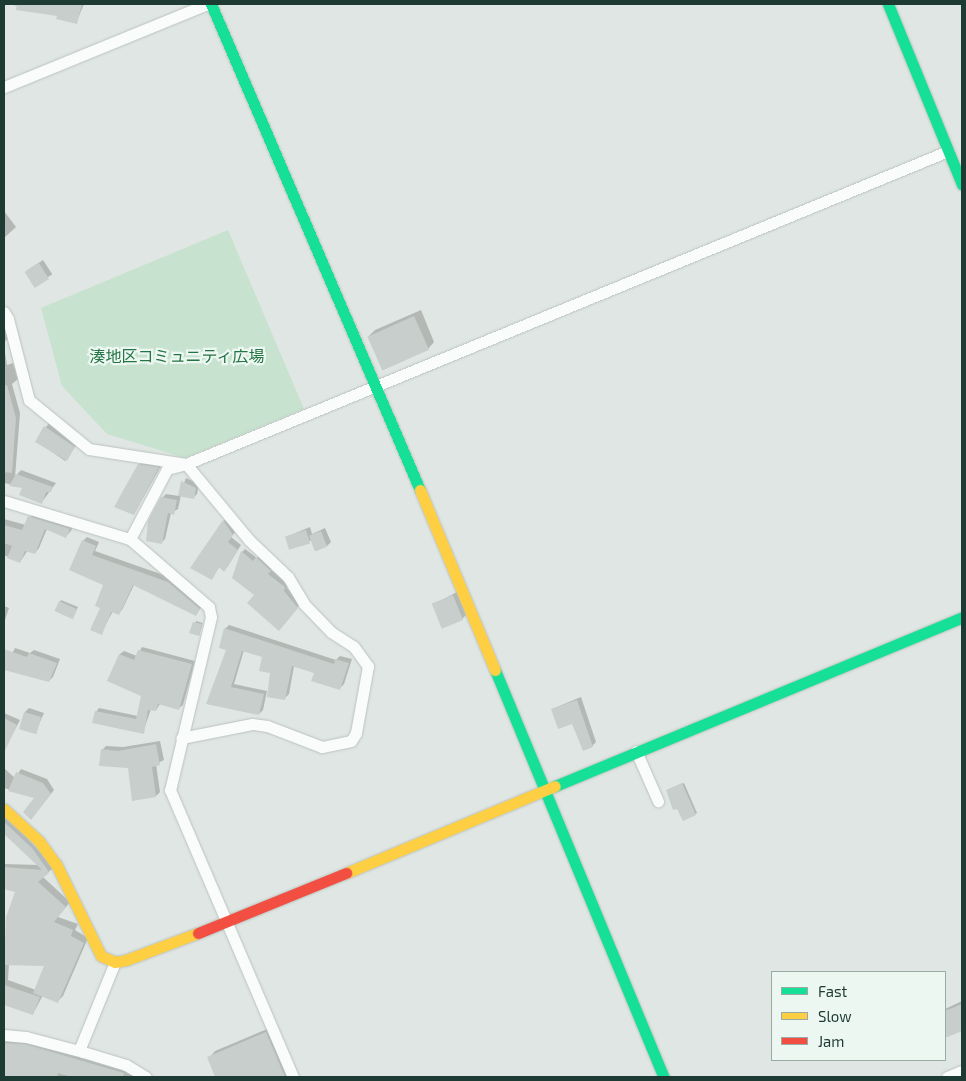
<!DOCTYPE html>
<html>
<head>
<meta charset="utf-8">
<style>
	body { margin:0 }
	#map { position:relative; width:966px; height:1081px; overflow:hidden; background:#e0e6e3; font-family:"Exo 2","Noto Sans JP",sans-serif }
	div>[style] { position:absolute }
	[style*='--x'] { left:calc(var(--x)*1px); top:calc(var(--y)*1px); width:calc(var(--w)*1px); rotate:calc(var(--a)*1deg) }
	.green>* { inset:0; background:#c7e2cf }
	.shadow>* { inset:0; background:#0003; transform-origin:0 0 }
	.building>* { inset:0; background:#c7cecb; transform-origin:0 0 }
	.roads { filter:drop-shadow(0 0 1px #b9c3bf) drop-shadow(0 0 1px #b9c3bf) }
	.street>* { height:11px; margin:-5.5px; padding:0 5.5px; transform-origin:5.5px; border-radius:5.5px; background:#fafbfb }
	.fast>* { height:11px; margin:-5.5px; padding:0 5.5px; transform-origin:5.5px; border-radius:5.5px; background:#16e098 }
	.slow>* { height:11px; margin:-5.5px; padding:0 5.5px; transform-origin:5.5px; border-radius:5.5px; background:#ffcf43 }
	.jam>* { height:11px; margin:-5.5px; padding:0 5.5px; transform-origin:5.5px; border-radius:5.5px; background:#f24e42 }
	span { translate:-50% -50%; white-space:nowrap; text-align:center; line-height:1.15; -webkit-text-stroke:4.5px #edf7f2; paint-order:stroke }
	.park-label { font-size:16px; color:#257444 }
	.frame { position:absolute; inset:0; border:5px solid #1d3a33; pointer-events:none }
	.legend { position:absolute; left:771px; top:971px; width:175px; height:90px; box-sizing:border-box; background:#edf7f2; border:1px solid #9aaba6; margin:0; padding:6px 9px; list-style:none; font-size:15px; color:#1d3a33 }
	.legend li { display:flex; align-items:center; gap:10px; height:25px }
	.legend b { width:25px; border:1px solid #9aaba6 }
</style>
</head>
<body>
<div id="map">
	<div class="green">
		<i style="clip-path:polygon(228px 230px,304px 409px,185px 458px,107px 434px,62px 386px,41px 308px)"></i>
	</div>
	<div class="shadow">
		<i style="clip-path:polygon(9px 4px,84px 4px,76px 23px,59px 15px)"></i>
		<i style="clip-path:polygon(4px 211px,16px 227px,4px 238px)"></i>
		<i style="left:43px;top:260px;width:17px;height:20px;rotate:57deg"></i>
		<i style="clip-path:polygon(421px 310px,434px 342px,428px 349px,369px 336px,375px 330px)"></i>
		<i style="clip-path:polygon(4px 325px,7px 325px,9px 338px,4px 342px)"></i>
		<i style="clip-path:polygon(4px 346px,7px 365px,13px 363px,18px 379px,12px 384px,20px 413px,15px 477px,21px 470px,56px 483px,42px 502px,24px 487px,4px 483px)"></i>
		<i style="left:49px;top:423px;width:35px;height:22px;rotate:35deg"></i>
		<i style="clip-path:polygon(143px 461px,162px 464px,134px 514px,139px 465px)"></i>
		<i style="clip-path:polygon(186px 478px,199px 484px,197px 494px,193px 498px,181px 495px,178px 509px,171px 513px,165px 539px,161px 543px,162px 498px,166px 494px,179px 496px)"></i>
		<i style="clip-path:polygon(34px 512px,74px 524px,71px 531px,66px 536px,47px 529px,39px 548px,35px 553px,28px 550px,20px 562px,4px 555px,4px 519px,26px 525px)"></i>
		<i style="clip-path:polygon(227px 517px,236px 531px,231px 537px,241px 545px,228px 566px,224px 570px,220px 566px,212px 578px,224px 521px)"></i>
		<i style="clip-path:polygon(310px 527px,312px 534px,325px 528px,331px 542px,327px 546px,312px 540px,290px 549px,286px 537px)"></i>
		<i style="clip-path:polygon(87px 537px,99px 542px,95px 551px,172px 578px,203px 605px,196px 614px,134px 585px,122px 610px,118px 614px,113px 611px,101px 633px,105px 584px,83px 541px)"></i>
		<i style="clip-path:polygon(245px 549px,257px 558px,260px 555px,273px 567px,271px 570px,288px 583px,287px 588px,300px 604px,282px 626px,256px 595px,242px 552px)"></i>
		<i style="clip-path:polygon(457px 592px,466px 615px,462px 619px,434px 604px)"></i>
		<i style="clip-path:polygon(61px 600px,78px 607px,73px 617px,60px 602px)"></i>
		<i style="clip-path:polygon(4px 606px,9px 608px,4px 623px)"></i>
		<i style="left:196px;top:621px;width:7px;height:13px;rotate:16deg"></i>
		<i style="clip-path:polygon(229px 625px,336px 660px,340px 656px,352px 659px,344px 684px,340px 688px,315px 673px,294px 666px,289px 694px,285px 698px,263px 656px,244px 650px,234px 684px,267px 691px,263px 710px,259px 714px,208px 703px,227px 650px,225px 629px)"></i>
		<i style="clip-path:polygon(142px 647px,195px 661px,183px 705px,179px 708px,160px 704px,156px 710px,151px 709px,143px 732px,96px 712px,99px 708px,138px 716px,142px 695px,109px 681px,120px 654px,124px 651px,137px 656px)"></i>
		<i style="clip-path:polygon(15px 648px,30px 653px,34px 650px,60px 659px,53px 677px,49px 681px,4px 669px)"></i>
		<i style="clip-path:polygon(581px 697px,596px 742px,592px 746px,573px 722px,552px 709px)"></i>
		<i style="clip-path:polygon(29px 708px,44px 713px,35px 733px,25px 712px)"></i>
		<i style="clip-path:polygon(4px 713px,20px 720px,9px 741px,4px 739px)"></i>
		<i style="clip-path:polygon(160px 741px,164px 760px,156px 764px,160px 792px,156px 796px,133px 799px,129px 767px,102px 750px,106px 746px,123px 747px)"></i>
		<i style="clip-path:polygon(4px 768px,15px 778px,21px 769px,47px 779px,54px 790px,38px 810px,37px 797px,4px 788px)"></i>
		<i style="clip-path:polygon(684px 783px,697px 813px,695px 814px,669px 789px)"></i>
		<i style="clip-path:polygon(evenodd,4px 813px,54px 867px,43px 877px,70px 902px,58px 917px,78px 924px,75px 930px,88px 938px,63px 996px,58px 1001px,43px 995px,33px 1014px,4px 1004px,4px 961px,16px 891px,4px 888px,4px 864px,39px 865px,4px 833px,4px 813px,9px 964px,46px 965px,36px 990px,8px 980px,9px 964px)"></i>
		<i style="clip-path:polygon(962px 1001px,962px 1029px,945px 1037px,945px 1009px)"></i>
		<i style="clip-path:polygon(272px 1027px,294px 1077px,244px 1077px,243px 1073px,217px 1077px,209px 1058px,215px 1051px)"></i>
		<i style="clip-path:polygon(4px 1034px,127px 1067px,127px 1073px,144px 1077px,12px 1077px,10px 1062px,4px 1062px)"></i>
	</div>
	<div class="building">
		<i style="clip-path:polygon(17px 4px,82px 4px,77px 24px,56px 19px,57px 16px,16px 10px)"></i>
		<i style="left:39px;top:263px;width:19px;height:17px;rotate:58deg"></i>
		<i style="left:414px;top:316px;width:37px;height:51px;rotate:66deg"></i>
		<i style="clip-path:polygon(7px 385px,16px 418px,12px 473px,4px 472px,4px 386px)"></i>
		<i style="clip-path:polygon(44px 426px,75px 447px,67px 461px,35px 442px)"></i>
		<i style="clip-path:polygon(138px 464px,159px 467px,134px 515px,114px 507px)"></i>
		<i style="clip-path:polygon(16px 474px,53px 487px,51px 492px,46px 492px,42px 504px,19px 495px,22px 488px,9px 486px)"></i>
		<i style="clip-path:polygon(181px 481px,196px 488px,194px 499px,178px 496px)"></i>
		<i style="clip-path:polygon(161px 497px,177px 500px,174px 515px,168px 513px,162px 544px,146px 541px,148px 521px)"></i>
		<i style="clip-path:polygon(28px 516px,70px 529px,66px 538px,45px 529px,35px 554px,25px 551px,20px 563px,7px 558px,12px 546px,4px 543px,4px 525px,22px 530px)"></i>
		<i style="clip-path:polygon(223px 520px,233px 535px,228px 542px,238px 550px,224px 572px,219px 567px,212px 580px,190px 568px)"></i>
		<i style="left:306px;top:530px;width:14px;height:22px;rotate:73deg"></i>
		<i style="left:321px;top:531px;width:17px;height:13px;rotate:69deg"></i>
		<i style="clip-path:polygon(82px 540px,96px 546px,92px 555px,168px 582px,200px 609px,196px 616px,133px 585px,119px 615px,111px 612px,102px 635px,90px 630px,100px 608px,95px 606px,103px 585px,69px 570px)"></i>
		<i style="clip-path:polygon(241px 551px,253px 561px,256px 557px,271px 571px,268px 574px,285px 587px,284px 591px,298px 608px,279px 631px,247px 603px,254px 595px,232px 578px)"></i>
		<i style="left:453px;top:595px;width:27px;height:23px;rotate:68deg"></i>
		<i style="left:59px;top:601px;width:20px;height:11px;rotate:24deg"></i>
		<i style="clip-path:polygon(193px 622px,202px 624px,199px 636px,189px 633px)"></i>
		<i style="clip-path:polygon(224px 628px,334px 664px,335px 659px,349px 663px,340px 690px,311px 681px,314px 673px,292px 666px,285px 700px,267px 697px,270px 673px,259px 671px,262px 657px,242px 651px,231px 687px,264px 694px,259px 715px,206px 704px,226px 650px,219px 648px)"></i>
		<i style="clip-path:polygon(4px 649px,27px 657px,29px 653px,57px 663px,49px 682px,4px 670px)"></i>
		<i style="clip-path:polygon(138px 650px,192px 664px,179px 710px,158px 704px,156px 711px,148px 710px,144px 734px,92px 723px,95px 711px,136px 719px,141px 696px,107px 681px,119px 654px,134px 660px)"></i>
		<i style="clip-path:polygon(577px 700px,593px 747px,583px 751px,572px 724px,558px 729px,551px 709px)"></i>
		<i style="left:24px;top:712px;width:18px;height:18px;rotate:16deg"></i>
		<i style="clip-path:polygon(4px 718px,17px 725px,4px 753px)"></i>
		<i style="clip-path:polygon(156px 744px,160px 765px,152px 767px,156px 797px,132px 801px,128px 768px,99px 766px,101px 749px,118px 751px)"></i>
		<i style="clip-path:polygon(16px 772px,43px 783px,51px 794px,31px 820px,23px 812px,34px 798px,8px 791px)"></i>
		<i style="clip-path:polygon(682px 783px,696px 815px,683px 821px,677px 809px,673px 810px,666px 790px)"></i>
		<i style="clip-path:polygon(4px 822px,32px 848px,47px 869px,49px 873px,38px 882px,66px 907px,54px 922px,73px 930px,71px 936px,84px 943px,58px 1003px,33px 993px,44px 966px,4px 965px,6px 917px,15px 892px,4px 889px,4px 867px,42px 870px,4px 834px)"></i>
		<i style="clip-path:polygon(4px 985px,40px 997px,33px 1015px,4px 1005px)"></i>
		<i style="clip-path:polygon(962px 1004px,962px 1031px,945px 1038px,945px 1011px)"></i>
		<i style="clip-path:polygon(266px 1032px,285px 1077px,215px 1077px,207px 1057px)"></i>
		<i style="clip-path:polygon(4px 1043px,25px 1044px,124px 1073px,123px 1077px,72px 1077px,58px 1073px,57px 1077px,4px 1077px)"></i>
	</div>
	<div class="roads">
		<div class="street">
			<i style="--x:4;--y:87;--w:219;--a:-22.2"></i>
			<i style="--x:4;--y:312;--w:8;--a:60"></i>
			<i style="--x:8;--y:319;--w:84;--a:75.5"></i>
			<i style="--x:29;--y:400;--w:77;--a:39.2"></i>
			<i style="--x:89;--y:449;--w:98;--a:8.8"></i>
			<i style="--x:186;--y:464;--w:99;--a:50.3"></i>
			<i style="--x:249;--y:540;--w:54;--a:43.5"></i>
			<i style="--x:288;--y:577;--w:31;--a:59"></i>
			<i style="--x:304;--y:604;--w:39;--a:46"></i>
			<i style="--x:331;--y:632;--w:27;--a:33"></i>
			<i style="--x:354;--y:647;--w:24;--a:54"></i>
			<i style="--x:368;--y:666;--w:68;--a:100.2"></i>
			<i style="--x:356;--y:733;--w:9;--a:122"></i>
			<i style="--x:351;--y:741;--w:30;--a:168"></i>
			<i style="--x:322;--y:747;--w:59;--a:-159.1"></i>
			<i style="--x:267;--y:726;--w:15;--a:-172"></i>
			<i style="--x:252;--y:724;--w:72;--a:168.8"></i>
			<i style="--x:4;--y:501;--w:132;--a:16.8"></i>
			<i style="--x:130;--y:539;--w:104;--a:40.7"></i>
			<i style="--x:209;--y:607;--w:10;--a:79"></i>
			<i style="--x:211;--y:617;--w:178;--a:103.3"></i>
			<i style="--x:170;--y:790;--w:312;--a:66.8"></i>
			<i style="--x:130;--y:539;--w:79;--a:-62.1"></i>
			<i style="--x:167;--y:469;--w:20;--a:-15"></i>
			<i style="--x:186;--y:464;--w:824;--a:-22.33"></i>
			<i style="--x:636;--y:751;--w:55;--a:66.3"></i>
			<i style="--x:115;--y:962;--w:93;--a:112.1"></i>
			<i style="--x:80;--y:1048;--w:5;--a:53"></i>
			<i style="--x:83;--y:1052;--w:45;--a:16.8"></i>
			<i style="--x:126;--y:1065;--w:23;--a:31"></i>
			<i style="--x:4;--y:1035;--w:22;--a:5"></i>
			<i style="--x:26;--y:1037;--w:59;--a:14.7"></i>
			<i style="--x:947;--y:1077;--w:16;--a:-22"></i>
		</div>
		<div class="fast">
			<i style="--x:211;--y:4;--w:529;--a:66.73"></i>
			<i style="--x:888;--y:4;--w:195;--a:67.7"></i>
			<i style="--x:495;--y:670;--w:441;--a:67.5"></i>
			<i style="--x:555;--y:786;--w:441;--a:-22.5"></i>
		</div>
		<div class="slow">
			<i style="--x:420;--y:490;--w:195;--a:67.4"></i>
			<i style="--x:4;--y:809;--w:47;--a:42.4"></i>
			<i style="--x:39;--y:841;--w:29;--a:54"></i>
			<i style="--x:56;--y:864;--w:102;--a:63.9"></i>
			<i style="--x:101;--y:956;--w:15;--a:23"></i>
			<i style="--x:115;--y:962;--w:11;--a:-10"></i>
			<i style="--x:126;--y:960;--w:77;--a:-20.6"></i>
			<i style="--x:346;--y:873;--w:226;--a:-22.6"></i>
		</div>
		<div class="jam">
			<i style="--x:198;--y:933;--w:160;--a:-22.1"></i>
		</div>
	</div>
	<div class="park-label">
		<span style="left:177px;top:356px">湊地区コミュニティ広場</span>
	</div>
	<div class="frame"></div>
	<ul class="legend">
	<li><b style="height:6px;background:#16e098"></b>Fast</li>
	<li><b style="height:6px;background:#ffcf43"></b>Slow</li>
	<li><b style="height:6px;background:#f24e42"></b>Jam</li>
	</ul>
</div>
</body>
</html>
